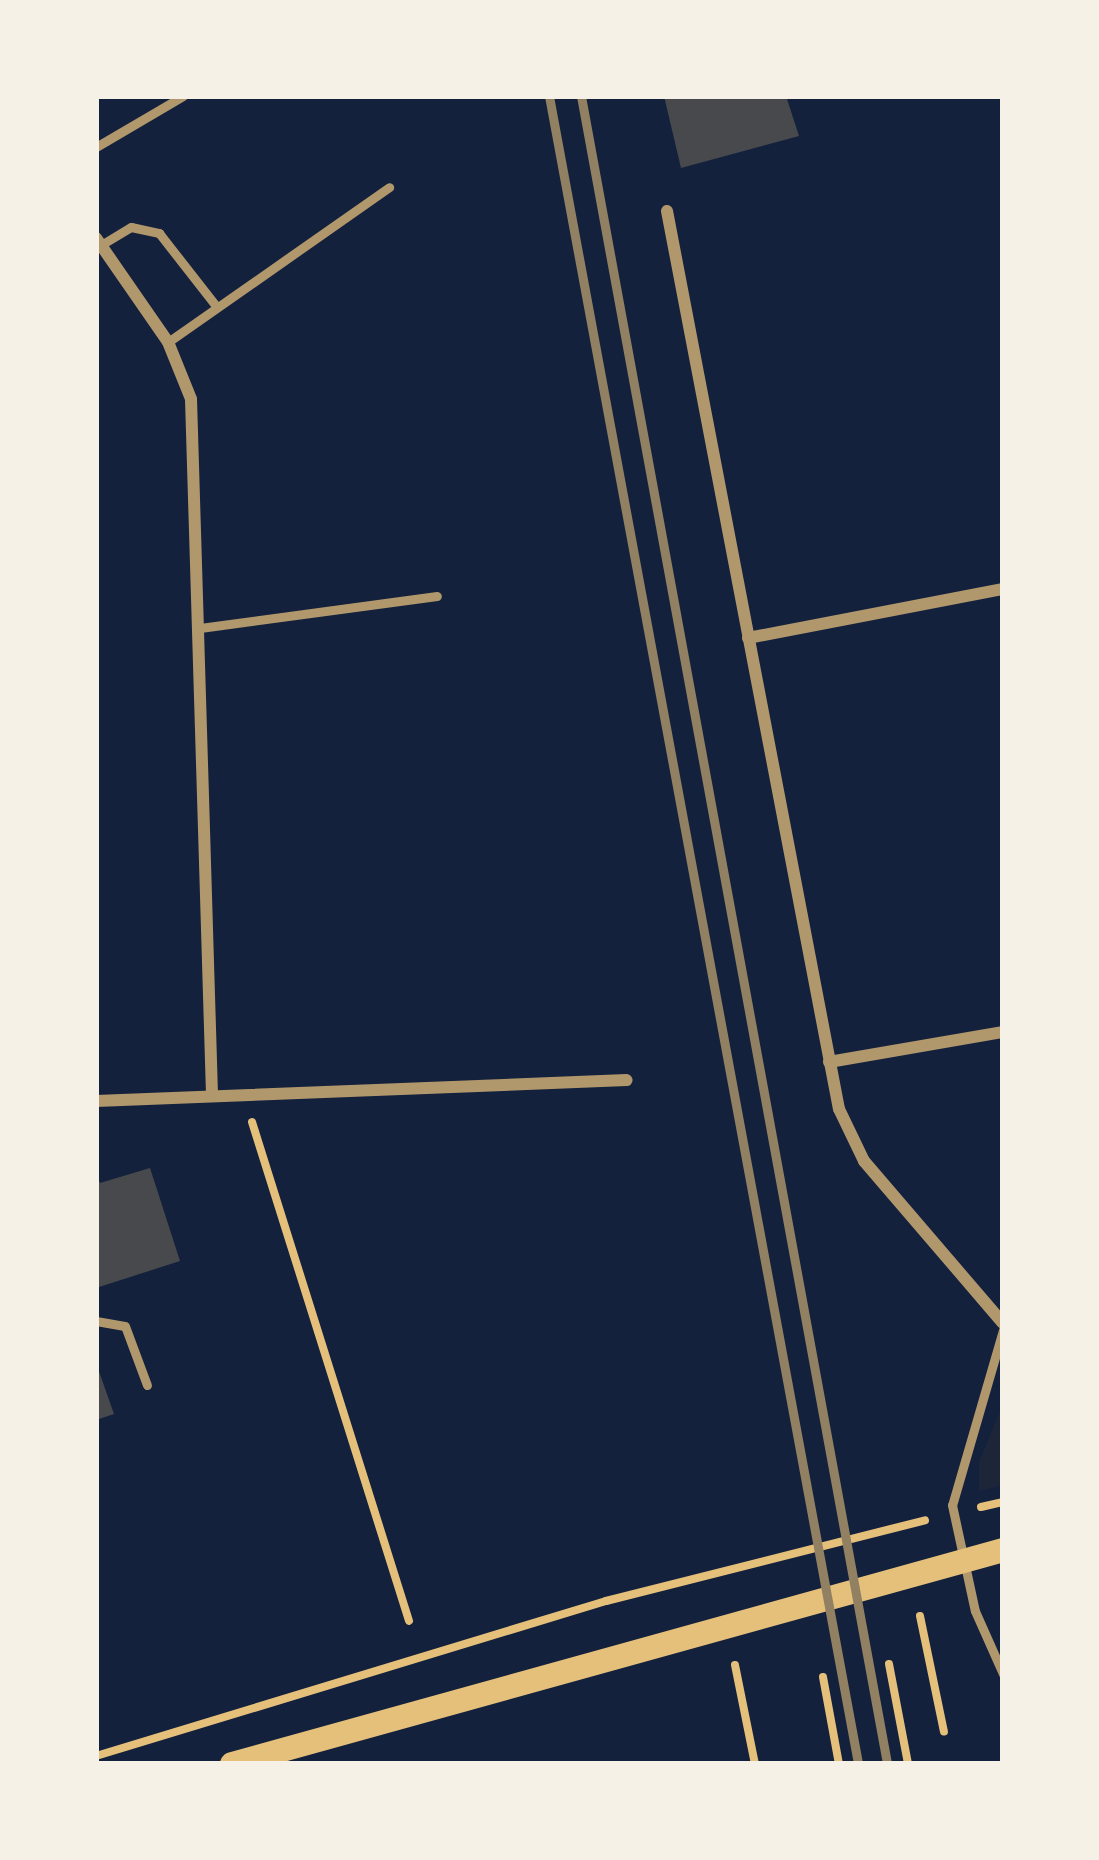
<!DOCTYPE html>
<html>
<head>
<meta charset="utf-8">
<style>
	body { margin:0 }
	#map { position:relative; width:1099px; height:1860px; overflow:hidden; background:#14213d; font-family:Poppins,sans-serif }
	div>[style] { position:absolute }
	[style*='--x'] { left:calc(var(--x)*1px); top:calc(var(--y)*1px); width:calc(var(--w)*1px); rotate:calc(var(--a)*1deg) }
	.green>* { inset:0; background:#1d2539 }
	.building>* { inset:0; background:#48494c }
	.path>* { height:8px; margin:-4px; padding:0 4px; transform-origin:4px; border-radius:4px; background:#e5c07b }
	.service>* { height:9px; margin:-4.5px; padding:0 4.5px; transform-origin:4.5px; border-radius:4.5px; background:#b1986c }
	.minor>* { height:12px; margin:-6px; padding:0 6px; transform-origin:6px; border-radius:6px; background:#b1986c }
	.secondary>* { height:24px; margin:-12px; padding:0 12px; transform-origin:12px; border-radius:12px; background:#e5c07b }
	.rail>* { height:9px; margin:-4.5px; padding:0 4.5px; transform-origin:4.5px; border-radius:4.5px; background:#918062 }
	span { translate:-50% -50%; white-space:nowrap; text-align:center; line-height:1.15; -webkit-text-stroke:9px #f6f1e7; paint-order:stroke }
	.frame { position:absolute; inset:0; border:99px solid #f6f1e7; pointer-events:none }
</style>
</head>
<body>
<div id="map">
	<div class="green">
		<i style="clip-path:polygon(1003px 1404px,1003px 1485px,979px 1491px,979px 1462px)"></i>
	</div>
	<div class="building">
		<i style="clip-path:polygon(664px 96px,786px 96px,799px 136px,681px 168px)"></i>
		<i style="clip-path:polygon(150px 1168px,180px 1261px,96px 1288px,96px 1173px,100px 1183px)"></i>
		<i style="clip-path:polygon(96px 1363px,114px 1414px,96px 1420px)"></i>
	</div>
	<div class="path">
		<i style="--x:252;--y:1122;--w:523;--a:72.53"></i>
		<i style="--x:981;--y:1507;--w:23;--a:-13"></i>
		<i style="--x:920;--y:1616;--w:118;--a:78.3"></i>
		<i style="--x:889;--y:1664;--w:102;--a:79.2"></i>
		<i style="--x:735;--y:1665;--w:101;--a:78.6"></i>
		<i style="--x:823;--y:1677;--w:88;--a:79.6"></i>
		<i style="--x:96;--y:1756;--w:533;--a:-16.91"></i>
		<i style="--x:606;--y:1601;--w:329;--a:-14.2"></i>
	</div>
	<div class="service">
		<i style="--x:96;--y:147;--w:101;--a:-30.4"></i>
		<i style="--x:101;--y:245;--w:35;--a:-31"></i>
		<i style="--x:131;--y:227;--w:29;--a:12"></i>
		<i style="--x:159;--y:233;--w:93;--a:52"></i>
		<i style="--x:168;--y:342;--w:270;--a:-35"></i>
		<i style="--x:200;--y:628;--w:239;--a:-7.7"></i>
		<i style="--x:96;--y:1321;--w:29;--a:10"></i>
		<i style="--x:125;--y:1326;--w:63;--a:69.6"></i>
		<i style="--x:1003;--y:1330;--w:182;--a:106.2"></i>
		<i style="--x:952;--y:1505;--w:108;--a:77.8"></i>
		<i style="--x:975;--y:1611;--w:69;--a:66"></i>
	</div>
	<div class="minor">
		<i style="--x:667;--y:211;--w:914;--a:79.16"></i>
		<i style="--x:839;--y:1109;--w:58;--a:64.3"></i>
		<i style="--x:864;--y:1161;--w:213;--a:49.4"></i>
		<i style="--x:96;--y:238;--w:126;--a:55.3"></i>
		<i style="--x:168;--y:342;--w:61;--a:68"></i>
		<i style="--x:191;--y:399;--w:694;--a:88.27"></i>
		<i style="--x:748;--y:638;--w:260;--a:-10.9"></i>
		<i style="--x:829;--y:1062;--w:177;--a:-9.8"></i>
		<i style="--x:96;--y:1101;--w:531;--a:-2.26"></i>
	</div>
	<div class="secondary">
		<i style="--x:232;--y:1764;--w:800;--a:-15.51"></i>
	</div>
	<div class="rail">
		<i style="--x:549;--y:96;--w:1696;--a:79.5"></i>
		<i style="--x:581;--y:96;--w:1696;--a:79.6"></i>
	</div>
	<div class="frame"></div>
</div>
</body>
</html>
